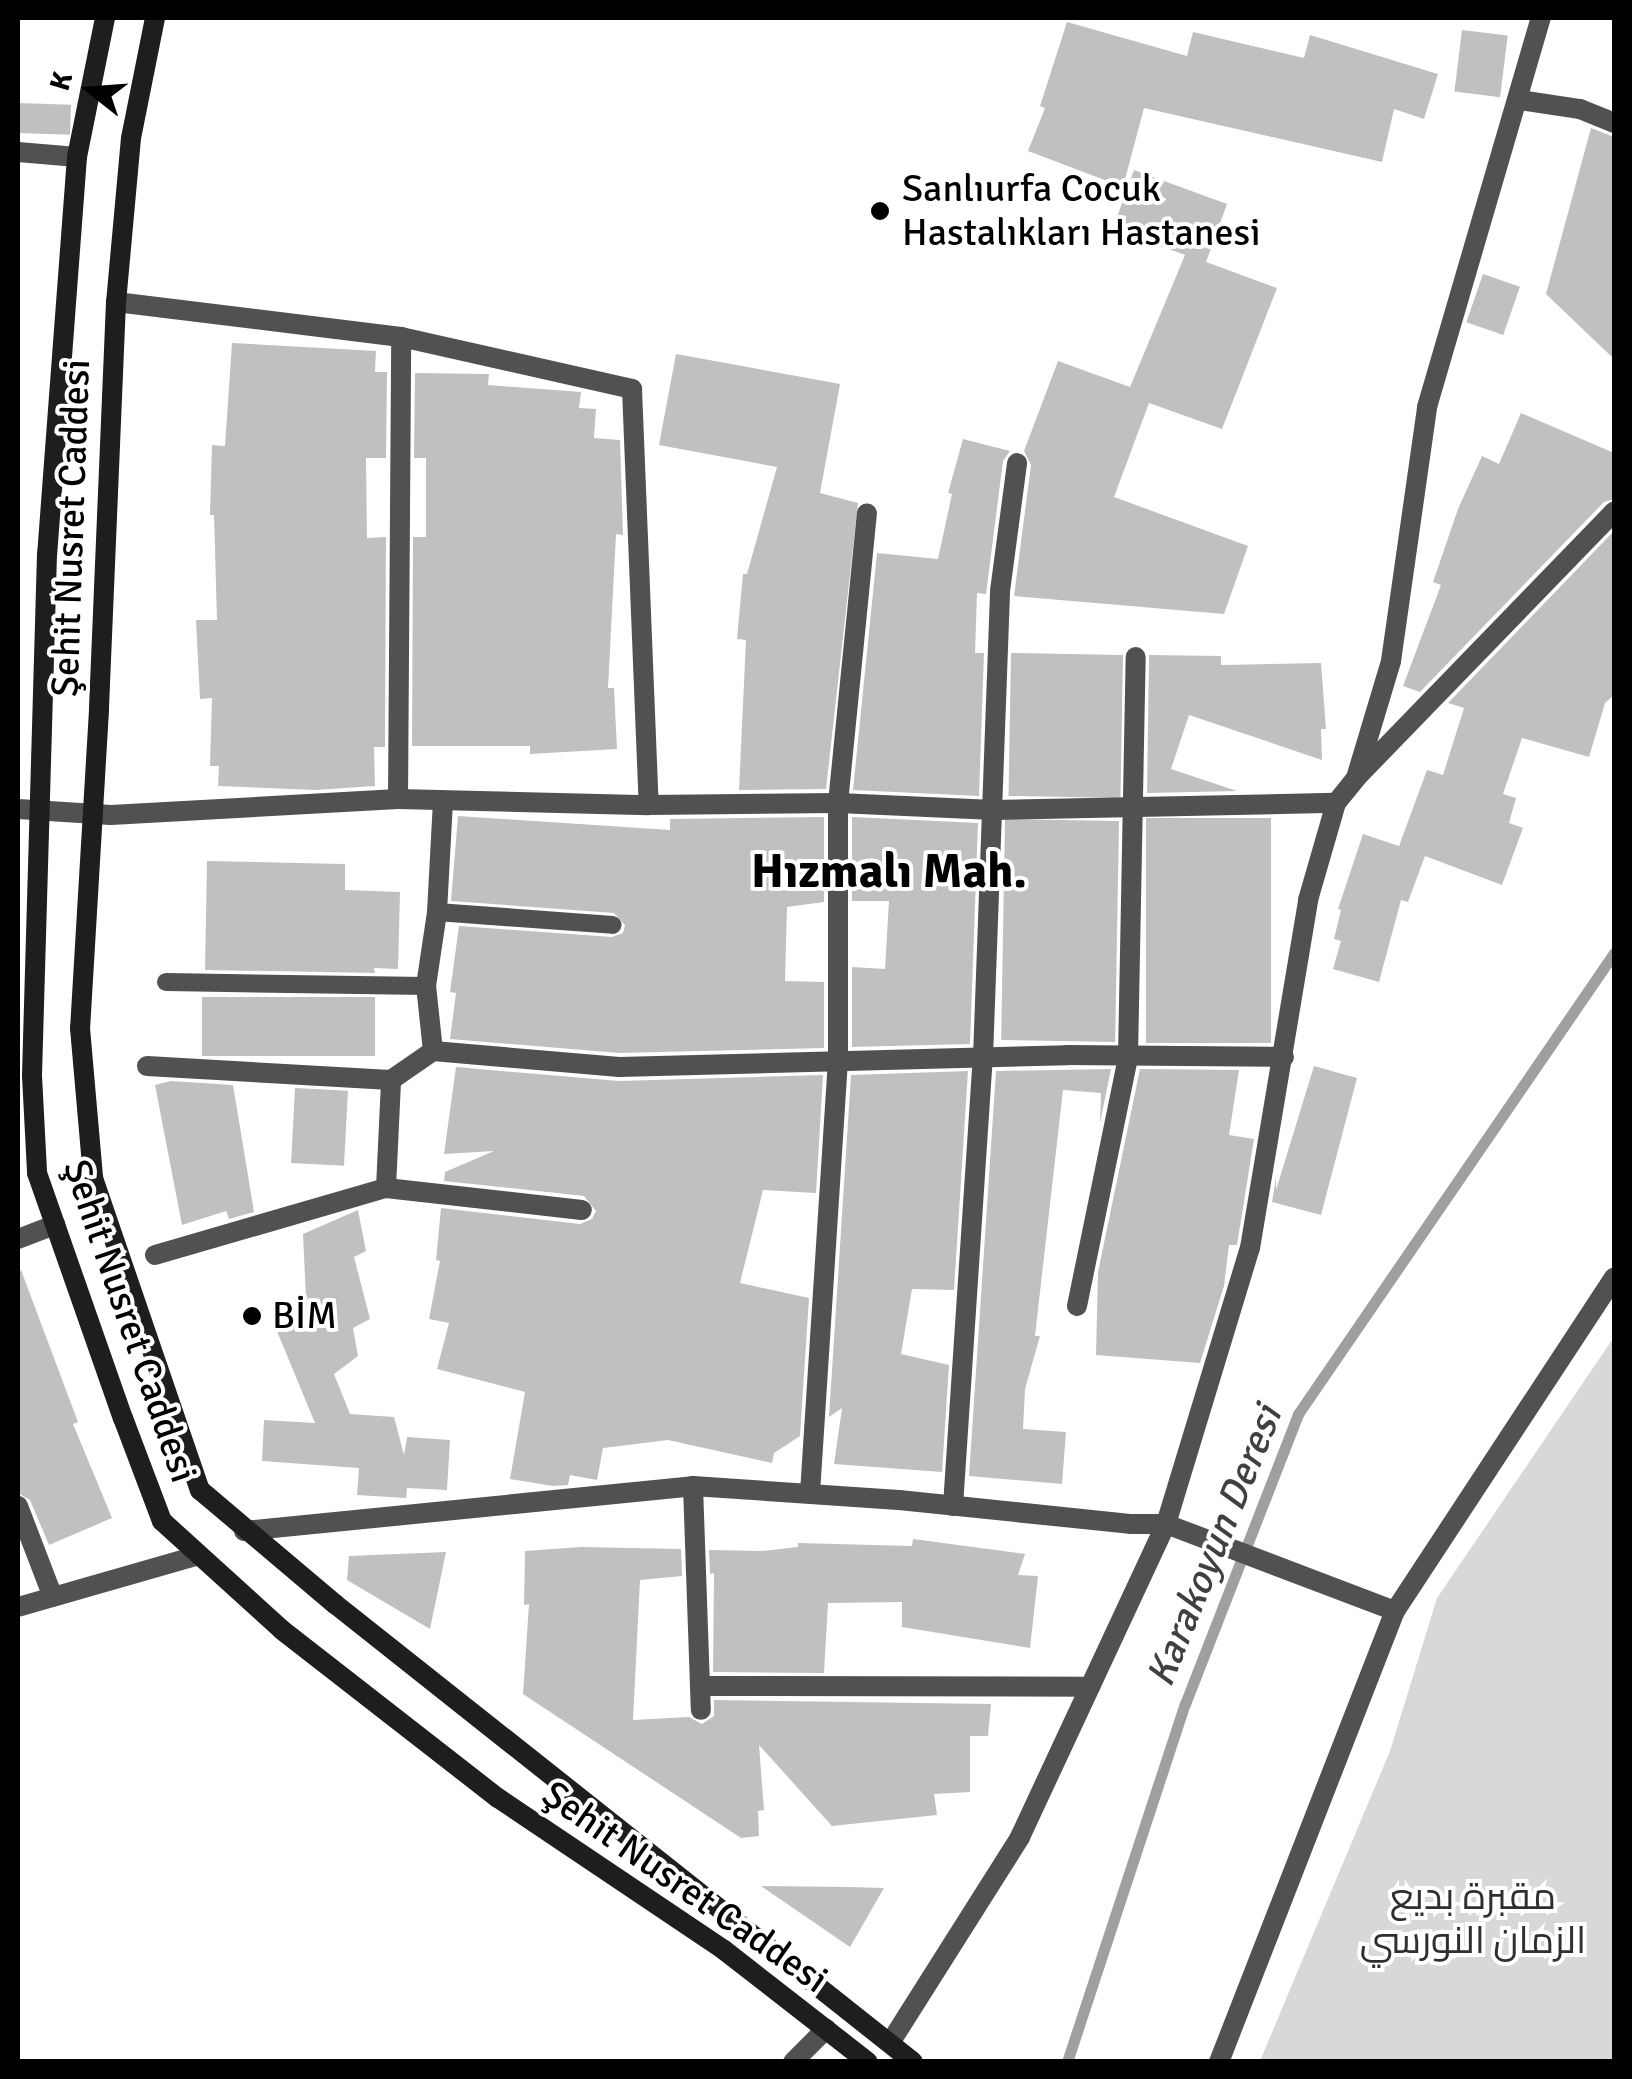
<!DOCTYPE html>
<html>
<head>
<meta charset="utf-8">
<style>
	body { margin:0 }
	#map { position:relative; width:1632px; height:2079px; overflow:hidden; background:#fff; font-family:Signika,Cairo,sans-serif }
	div>[style] { position:absolute }
	[style*='--x'] { left:calc(var(--x)*1px); top:calc(var(--y)*1px); width:calc(var(--w)*1px); rotate:calc(var(--a)*1deg) }
	.green>* { inset:0; background:#d8d8d8 }
	.stream>* { height:11px; margin:-5.5px; padding:0 5.5px; transform-origin:5.5px; border-radius:5.5px; background:#9f9f9f }
	.building>* { inset:0; background:#c0c0c0; transform-origin:0 0 }
	.service>* { height:18px; margin:-9px; padding:0 9px; transform-origin:9px; border-radius:9px; background:#515151 }
	.pedestrian>* { height:20px; margin:-10px; padding:0 10px; transform-origin:10px; border-radius:10px; background:#515151 }
	.minor>* { height:20px; margin:-10px; padding:0 10px; transform-origin:10px; border-radius:10px; background:#515151 }
	.tertiary>* { height:20px; margin:-10px; padding:0 10px; transform-origin:10px; border-radius:10px; background:#515151 }
	.secondary>* { height:20px; margin:-10px; padding:0 10px; transform-origin:10px; border-radius:10px; background:#1e1e1e }
	.dots>* { width:28px; height:28px; translate:-50% -50%; box-sizing:border-box; border:5px solid #fff; border-radius:50% }
	span { translate:-50% -50%; white-space:nowrap; text-align:center; line-height:1.15; -webkit-text-stroke:8px #fff; paint-order:stroke }
	.poi-label { font-size:38px; color:#000 }
	.left { translate:0 -50%; text-align:left }
	.street-label { font-size:38px; color:#000 }
	.park-label { font-size:38px; color:#2f2f2f }
	.water-label { font-size:40px; color:#404040; font-style:italic }
	.district-label { font-size:48px; color:#000; font-weight:700 }
	.frame { position:absolute; inset:0; border:20px solid #000; pointer-events:none }
	.north { position:absolute; left:40px; top:40px; width:100px; height:100px; -webkit-text-stroke:8px #fff; paint-order:stroke; rotate:287deg; font-size:28px; font-weight:700; line-height:40px; text-align:center; color:#000 }
	.north::after { content:''; display:block; margin:auto; width:35px; height:45px; background:#000; clip-path:polygon(50% 0,100% 100%,50% 72%,0 100%) }
</style>
</head>
<body>
<div id="map">
	<div class="green">
		<i style="clip-path:polygon(1614px 1337px,1614px 2061px,1260px 2061px,1390px 1751px,1437px 1598px)"></i>
	</div>
	<div class="stream">
		<i style="--x:1067;--y:2062;--w:377;--a:-71.8"></i>
		<i style="--x:1185;--y:1704;--w:311;--a:-68.7"></i>
		<i style="--x:1298;--y:1414;--w:559;--a:-55.57"></i>
	</div>
	<div class="building">
		<i style="clip-path:polygon(1067px 22px,1187px 56px,1193px 32px,1304px 58px,1310px 35px,1438px 74px,1424px 119px,1394px 109px,1382px 162px,1144px 108px,1123px 187px,1028px 151px,1045px 108px,1040px 106px)"></i>
		<i style="left:1462px;top:30px;width:46px;height:62px;rotate:7deg"></i>
		<i style="left:18px;top:103px;width:53px;height:30px;rotate:2deg"></i>
		<i style="clip-path:polygon(1591px 128px,1614px 137px,1614px 359px,1546px 294px)"></i>
		<i style="clip-path:polygon(1134px 170px,1227px 204px,1206px 262px,1277px 288px,1222px 429px,1149px 403px,1114px 497px,1248px 546px,1224px 614px,1014px 596px,1031px 465px,1024px 451px,1058px 361px,1130px 387px,1185px 255px,1113px 228px)"></i>
		<i style="left:1483px;top:274px;width:39px;height:51px;rotate:19deg"></i>
		<i style="clip-path:polygon(232px 343px,376px 351px,375px 372px,387px 372px,386px 458px,366px 458px,367px 538px,386px 537px,385px 747px,374px 747px,375px 786px,315px 790px,218px 786px,219px 766px,210px 766px,212px 698px,200px 699px,196px 620px,217px 620px,214px 515px,210px 515px,212px 445px,225px 446px)"></i>
		<i style="clip-path:polygon(676px 354px,840px 384px,820px 493px,858px 503px,826px 789px,739px 790px,746px 640px,737px 639px,743px 574px,747px 574px,777px 467px,659px 445px)"></i>
		<i style="clip-path:polygon(415px 373px,489px 374px,488px 385px,581px 392px,579px 408px,596px 409px,594px 438px,620px 440px,623px 535px,616px 534px,608px 688px,614px 688px,617px 749px,530px 754px,530px 746px,412px 746px,413px 537px,426px 537px,426px 458px,414px 458px)"></i>
		<i style="clip-path:polygon(1521px 413px,1614px 453px,1614px 499px,1604px 502px,1420px 692px,1403px 686px,1441px 585px,1433px 582px,1458px 509px,1482px 456px,1499px 464px)"></i>
		<i style="clip-path:polygon(963px 439px,1010px 451px,1003px 461px,986px 594px,977px 593px,975px 653px,984px 653px,979px 796px,853px 790px,877px 553px,938px 559px,952px 494px,948px 493px)"></i>
		<i style="clip-path:polygon(1614px 531px,1614px 695px,1605px 703px,1589px 757px,1522px 738px,1503px 794px,1516px 798px,1509px 823px,1523px 828px,1502px 885px,1425px 856px,1408px 902px,1401px 900px,1379px 982px,1333px 969px,1341px 941px,1334px 939px,1341px 910px,1338px 909px,1363px 834px,1402px 847px,1399px 846px,1427px 770px,1443px 775px,1464px 708px,1448px 703px)"></i>
		<i style="left:1011px;top:653px;width:112px;height:143px;rotate:1deg"></i>
		<i style="clip-path:polygon(1149px 655px,1221px 656px,1221px 665px,1321px 663px,1326px 729px,1321px 729px,1322px 760px,1189px 715px,1171px 769px,1237px 791px,1147px 793px)"></i>
		<i style="clip-path:polygon(458px 816px,670px 830px,670px 819px,824px 817px,824px 902px,787px 907px,785px 981px,824px 982px,824px 1048px,619px 1053px,450px 1039px,456px 993px,450px 992px,459px 926px,612px 937px,623px 933px,625px 925px,614px 913px,451px 901px)"></i>
		<i style="clip-path:polygon(852px 817px,978px 823px,970px 1044px,852px 1047px,852px 967px,885px 969px,889px 901px,852px 901px)"></i>
		<i style="left:1271px;top:818px;width:225px;height:125px;rotate:90deg"></i>
		<i style="left:1119px;top:821px;width:221px;height:114px;rotate:91deg"></i>
		<i style="clip-path:polygon(207px 861px,345px 864px,345px 890px,400px 892px,398px 969px,374px 968px,375px 973px,205px 970px)"></i>
		<i style="left:202px;top:997px;width:173px;height:59px"></i>
		<i style="clip-path:polygon(1314px 1066px,1357px 1078px,1321px 1215px,1272px 1202px,1276px 1177px,1276px 1190px)"></i>
		<i style="clip-path:polygon(456px 1067px,619px 1081px,823px 1075px,816px 1193px,763px 1190px,740px 1283px,809px 1298px,800px 1436px,774px 1453px,772px 1463px,668px 1440px,603px 1448px,597px 1480px,570px 1475px,568px 1485px,553px 1486px,510px 1479px,525px 1392px,437px 1369px,449px 1323px,429px 1319px,440px 1261px,436px 1260px,441px 1208px,580px 1224px,592px 1219px,596px 1211px,584px 1196px,444px 1181px,445px 1172px,494px 1151px,444px 1154px)"></i>
		<i style="clip-path:polygon(1111px 1069px,1100px 1123px,1101px 1093px,1063px 1090px,1035px 1336px,1040px 1336px,1025px 1389px,1023px 1429px,1066px 1432px,1062px 1484px,969px 1476px,996px 1071px)"></i>
		<i style="clip-path:polygon(1140px 1069px,1239px 1070px,1229px 1135px,1254px 1139px,1237px 1245px,1229px 1245px,1224px 1286px,1200px 1363px,1096px 1355px,1098px 1272px)"></i>
		<i style="clip-path:polygon(968px 1071px,954px 1290px,912px 1289px,901px 1354px,949px 1365px,942px 1472px,834px 1464px,842px 1408px,829px 1417px,851px 1075px)"></i>
		<i style="clip-path:polygon(171px 1081px,233px 1085px,254px 1212px,229px 1219px,226px 1211px,182px 1225px,155px 1085px)"></i>
		<i style="left:295px;top:1088px;width:53px;height:75px;rotate:3deg"></i>
		<i style="clip-path:polygon(358px 1210px,366px 1251px,354px 1257px,370px 1319px,353px 1328px,358px 1356px,334px 1374px,350px 1414px,394px 1417px,404px 1455px,407px 1437px,450px 1440px,447px 1490px,407px 1488px,406px 1498px,357px 1495px,359px 1468px,262px 1461px,264px 1420px,315px 1423px,274px 1324px,307px 1320px,303px 1234px)"></i>
		<i style="clip-path:polygon(21px 1270px,78px 1422px,73px 1424px,112px 1518px,49px 1545px,30px 1500px,18px 1493px,18px 1271px)"></i>
		<i style="clip-path:polygon(913px 1539px,1025px 1554px,1018px 1575px,1038px 1576px,1030px 1648px,902px 1627px,902px 1602px,828px 1603px,824px 1673px,713px 1672px,714px 1573px,710px 1574px,709px 1550px,763px 1551px,798px 1547px,798px 1543px,912px 1546px)"></i>
		<i style="clip-path:polygon(581px 1547px,681px 1549px,682px 1576px,640px 1580px,633px 1720px,689px 1717px,702px 1724px,714px 1716px,714px 1700px,991px 1704px,988px 1736px,970px 1736px,970px 1792px,934px 1794px,937px 1815px,832px 1826px,759px 1745px,764px 1810px,758px 1811px,759px 1836px,741px 1838px,523px 1694px,529px 1604px,524px 1605px,525px 1551px)"></i>
		<i style="clip-path:polygon(446px 1552px,430px 1629px,347px 1580px,349px 1556px)"></i>
		<i style="clip-path:polygon(761px 1886px,850px 1887px,884px 1888px,850px 1947px)"></i>
	</div>
	<div class="service">
		<i style="--x:437;--y:912;--w:176;--a:4.2"></i>
		<i style="--x:166;--y:982;--w:260;--a:0.9"></i>
	</div>
	<div class="pedestrian">
		<i style="--x:1166;--y:1524;--w:245;--a:20.8"></i>
	</div>
	<div class="minor">
		<i style="--x:1520;--y:100;--w:61;--a:8.5"></i>
		<i style="--x:1580;--y:109;--w:37;--a:22"></i>
		<i style="--x:18;--y:152;--w:59;--a:4.8"></i>
		<i style="--x:116;--y:302;--w:287;--a:7"></i>
		<i style="--x:401;--y:337;--w:237;--a:12.7"></i>
		<i style="--x:632;--y:389;--w:416;--a:87.7"></i>
		<i style="--x:1356;--y:778;--w:371;--a:-45.9"></i>
		<i style="--x:398;--y:799;--w:462;--a:-89.6"></i>
		<i style="--x:18;--y:809;--w:93;--a:3.7"></i>
		<i style="--x:111;--y:815;--w:287;--a:-3.2"></i>
		<i style="--x:398;--y:799;--w:251;--a:1.4"></i>
		<i style="--x:649;--y:805;--w:189;--a:-0.6"></i>
		<i style="--x:838;--y:803;--w:156;--a:2.6"></i>
		<i style="--x:994;--y:810;--w:342;--a:-1.2"></i>
		<i style="--x:433;--y:1051;--w:65;--a:-96.1"></i>
		<i style="--x:426;--y:986;--w:75;--a:-81.5"></i>
		<i style="--x:437;--y:912;--w:112;--a:-86.9"></i>
		<i style="--x:147;--y:1066;--w:244;--a:3.3"></i>
		<i style="--x:391;--y:1080;--w:51;--a:-34.6"></i>
		<i style="--x:433;--y:1051;--w:187;--a:4.9"></i>
		<i style="--x:619;--y:1067;--w:448;--a:-1.5"></i>
		<i style="--x:1067;--y:1055;--w:217;--a:0.5"></i>
		<i style="--x:386;--y:1188;--w:108;--a:-87.3"></i>
		<i style="--x:18;--y:1239;--w:40;--a:-21"></i>
		<i style="--x:155;--y:1255;--w:241;--a:-16.2"></i>
		<i style="--x:386;--y:1188;--w:197;--a:6.4"></i>
		<i style="--x:1077;--y:1306;--w:254;--a:-78.4"></i>
		<i style="--x:1128;--y:1057;--w:400;--a:-88.9"></i>
		<i style="--x:693;--y:1486;--w:224;--a:88"></i>
		<i style="--x:810;--y:1493;--w:432;--a:-86.3"></i>
		<i style="--x:838;--y:1062;--w:259;--a:-90"></i>
		<i style="--x:838;--y:803;--w:291;--a:-84.3"></i>
		<i style="--x:18;--y:1506;--w:97;--a:69"></i>
		<i style="--x:953;--y:1506;--w:450;--a:-86.2"></i>
		<i style="--x:983;--y:1057;--w:466;--a:-87.9"></i>
		<i style="--x:1000;--y:591;--w:129;--a:-82.4"></i>
		<i style="--x:700;--y:1686;--w:390;--a:0.1"></i>
		<i style="--x:1219;--y:2062;--w:484;--a:-68.7"></i>
		<i style="--x:1395;--y:1611;--w:399;--a:-56.7"></i>
	</div>
	<div class="tertiary">
		<i style="--x:244;--y:1531;--w:451;--a:-5.7"></i>
		<i style="--x:693;--y:1486;--w:206;--a:3.9"></i>
		<i style="--x:899;--y:1500;--w:232;--a:5.9"></i>
		<i style="--x:1130;--y:1524;--w:36;--a:0"></i>
		<i style="--x:18;--y:1607;--w:185;--a:-16"></i>
		<i style="--x:890;--y:2043;--w:244;--a:-57.7"></i>
		<i style="--x:1020;--y:1837;--w:345;--a:-65"></i>
		<i style="--x:1166;--y:1524;--w:288;--a:-73.1"></i>
		<i style="--x:1250;--y:1248;--w:353;--a:-80.5"></i>
		<i style="--x:1308;--y:900;--w:101;--a:-73.9"></i>
		<i style="--x:1336;--y:803;--w:32;--a:-51"></i>
		<i style="--x:1356;--y:778;--w:122;--a:-73.3"></i>
		<i style="--x:1391;--y:661;--w:257;--a:-81.9"></i>
		<i style="--x:1427;--y:407;--w:405;--a:-73.7"></i>
		<i style="--x:793;--y:2062;--w:47;--a:-45"></i>
	</div>
	<div class="secondary">
		<i style="--x:105;--y:18;--w:142;--a:101.4"></i>
		<i style="--x:77;--y:157;--w:398;--a:94.3"></i>
		<i style="--x:47;--y:554;--w:522;--a:91.65"></i>
		<i style="--x:32;--y:1076;--w:97;--a:87"></i>
		<i style="--x:37;--y:1173;--w:260;--a:70.7"></i>
		<i style="--x:123;--y:1418;--w:110;--a:69.3"></i>
		<i style="--x:162;--y:1521;--w:162;--a:42.2"></i>
		<i style="--x:282;--y:1630;--w:274;--a:37.9"></i>
		<i style="--x:498;--y:1798;--w:272;--a:33.9"></i>
		<i style="--x:724;--y:1950;--w:182;--a:37.9"></i>
		<i style="--x:155;--y:18;--w:122;--a:101.3"></i>
		<i style="--x:131;--y:138;--w:165;--a:95.2"></i>
		<i style="--x:116;--y:302;--w:408;--a:92.4"></i>
		<i style="--x:99;--y:710;--w:319;--a:93.4"></i>
		<i style="--x:80;--y:1028;--w:151;--a:85"></i>
		<i style="--x:93;--y:1178;--w:330;--a:71.1"></i>
		<i style="--x:200;--y:1490;--w:177;--a:40.2"></i>
		<i style="--x:335;--y:1604;--w:737;--a:38.39"></i>
	</div>
	<div class="dots">
		<i style="left:880px;top:211px;background:#000"></i>
		<i style="left:252px;top:1316px;background:#000"></i>
	</div>
	<div class="poi-label">
		<span class="left" style="left:902px;top:211px">Sanlıurfa Cocuk<br>Hastalıkları Hastanesi</span>
		<span class="left" style="left:272px;top:1316px">BİM</span>
	</div>
	<div class="street-label">
		<span style="left:71px;top:528px;rotate:-88deg">Şehit Nusret Caddesi</span>
		<span style="left:130px;top:1321px;rotate:71deg">Şehit Nusret Caddesi</span>
		<span style="left:685px;top:1887px;rotate:35deg">Şehit Nusret Caddesi</span>
	</div>
	<div class="park-label">
		<span style="left:1473px;top:1919px">مقبرة بديع<br>الزمان النورسي</span>
	</div>
	<div class="water-label">
		<span style="left:1214px;top:1546px;rotate:-68deg">Karakoyun Deresi</span>
	</div>
	<div class="district-label">
		<span style="left:889px;top:872px">Hızmalı Mah.</span>
	</div>
	<div class="frame"></div>
	<div class="north">K</div>
</div>
</body>
</html>
